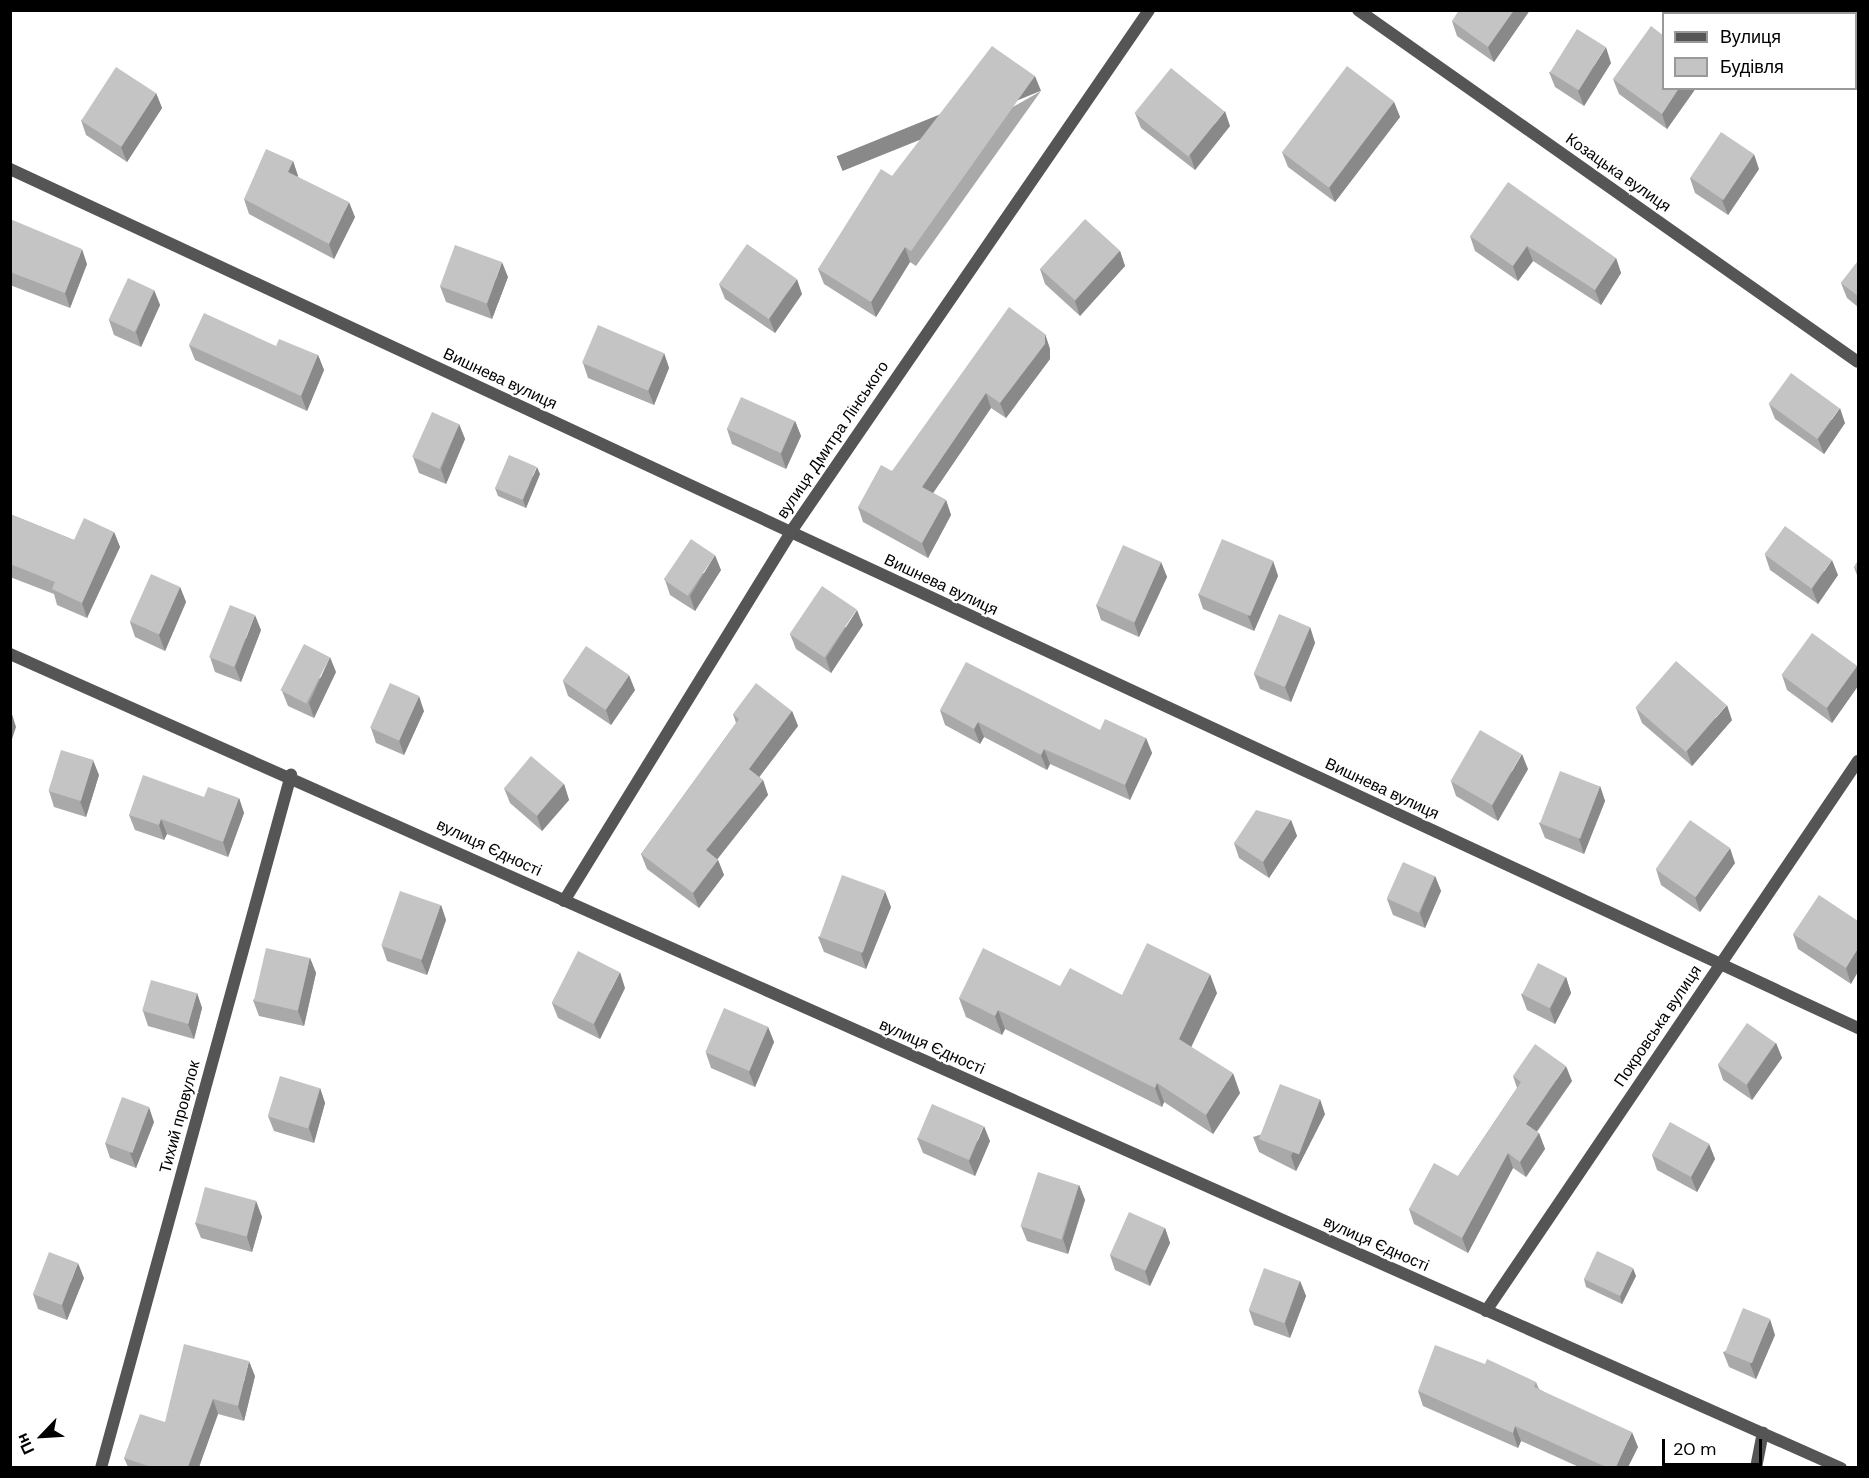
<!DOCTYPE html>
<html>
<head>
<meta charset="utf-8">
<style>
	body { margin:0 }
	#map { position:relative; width:1869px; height:1478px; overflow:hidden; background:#fff; font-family:"DM Sans",sans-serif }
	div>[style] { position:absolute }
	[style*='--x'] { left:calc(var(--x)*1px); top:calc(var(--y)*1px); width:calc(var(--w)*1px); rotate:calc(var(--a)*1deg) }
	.street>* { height:12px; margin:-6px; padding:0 6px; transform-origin:6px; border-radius:6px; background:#555 }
	.wall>* { inset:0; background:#a9a9a9 }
	.shaded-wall>* { inset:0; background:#898989; transform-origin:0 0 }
	.building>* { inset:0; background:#c4c4c4; transform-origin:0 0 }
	span { translate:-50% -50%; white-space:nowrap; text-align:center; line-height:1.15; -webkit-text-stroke:4.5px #fff; paint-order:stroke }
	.street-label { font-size:16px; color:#000 }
	.frame { position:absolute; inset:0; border:12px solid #000; pointer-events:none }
	.legend { position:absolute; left:1662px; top:12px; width:195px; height:78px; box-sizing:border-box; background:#fff; border:2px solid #999; margin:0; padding:8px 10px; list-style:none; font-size:18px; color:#000 }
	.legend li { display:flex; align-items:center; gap:12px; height:30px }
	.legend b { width:30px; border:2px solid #999 }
	.north { position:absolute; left:12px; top:1406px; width:60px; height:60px; -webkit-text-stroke:4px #fff; paint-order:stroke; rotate:245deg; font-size:16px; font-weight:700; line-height:24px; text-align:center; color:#000 }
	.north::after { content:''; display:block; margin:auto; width:21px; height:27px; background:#000; clip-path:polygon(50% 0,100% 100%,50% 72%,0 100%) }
	.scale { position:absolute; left:1662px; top:1439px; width:100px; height:27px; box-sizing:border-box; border:3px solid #000; border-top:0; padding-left:8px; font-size:18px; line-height:21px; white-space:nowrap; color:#000; -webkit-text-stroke:4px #fff; paint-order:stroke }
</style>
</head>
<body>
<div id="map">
	<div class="street">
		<i style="--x:1358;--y:10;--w:611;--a:35.15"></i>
		<i style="--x:10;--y:169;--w:2038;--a:24.93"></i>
		<i style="--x:10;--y:654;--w:2004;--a:23.97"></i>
		<i style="--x:564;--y:901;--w:432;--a:-58.4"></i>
		<i style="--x:790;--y:533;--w:634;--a:-55.53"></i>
		<i style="--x:1486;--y:1311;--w:664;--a:-55.93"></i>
		<i style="--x:101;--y:1468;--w:719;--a:-74.67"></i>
		<i style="--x:1756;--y:1468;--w:36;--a:-79"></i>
	</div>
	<div class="wall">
		<i style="clip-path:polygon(1530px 10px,1494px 62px,1457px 36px,1452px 21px)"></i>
		<i style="clip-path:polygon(1611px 63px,1584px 106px,1555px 87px,1549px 72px)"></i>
		<i style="clip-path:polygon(1613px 79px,1664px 88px,1696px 88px,1667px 129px,1619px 94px)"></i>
		<i style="clip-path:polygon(1041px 91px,916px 266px,910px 262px,876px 317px,824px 284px,818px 269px,892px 176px)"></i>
		<i style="clip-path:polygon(156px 93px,162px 108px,127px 162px,86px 135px,81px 120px)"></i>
		<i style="clip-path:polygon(1394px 102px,1400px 117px,1335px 202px,1288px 167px,1282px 152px)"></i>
		<i style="clip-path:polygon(1135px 113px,1230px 126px,1195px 170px,1141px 128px)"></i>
		<i style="clip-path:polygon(293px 161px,298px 176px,298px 177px,355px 217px,334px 259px,249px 214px,244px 199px)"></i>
		<i style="clip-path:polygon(1759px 169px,1728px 215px,1695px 193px,1690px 178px)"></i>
		<i style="clip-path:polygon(10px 219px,87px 264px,70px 308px,10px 285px)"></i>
		<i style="clip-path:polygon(1470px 236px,1616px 258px,1621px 273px,1601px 305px,1533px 261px,1518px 281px,1475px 251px)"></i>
		<i style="clip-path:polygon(1120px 251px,1125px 266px,1080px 316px,1045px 284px,1040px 269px)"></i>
		<i style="clip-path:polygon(1858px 261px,1858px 307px,1847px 298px,1841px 283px)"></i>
		<i style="clip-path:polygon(508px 277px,492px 319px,446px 302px,440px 286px)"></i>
		<i style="clip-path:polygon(719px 284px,802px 294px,775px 333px,725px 299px)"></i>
		<i style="clip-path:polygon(154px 290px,160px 305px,141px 347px,114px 335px,109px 320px)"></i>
		<i style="clip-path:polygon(1045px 334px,1050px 349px,1050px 359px,1006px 418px,991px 408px,933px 493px,946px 500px,951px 515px,928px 558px,863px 522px,858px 507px,892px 471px)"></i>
		<i style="clip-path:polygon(189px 345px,276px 346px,318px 355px,324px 370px,307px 411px,195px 360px)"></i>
		<i style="clip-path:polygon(664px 353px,669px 368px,654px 405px,588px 378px,583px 363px)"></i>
		<i style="clip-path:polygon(1769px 404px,1845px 423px,1824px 454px,1775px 419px)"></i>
		<i style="clip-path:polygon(795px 421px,801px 436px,786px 469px,732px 444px,727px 429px)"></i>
		<i style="clip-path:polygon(459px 424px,465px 439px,446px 484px,419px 473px,413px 457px)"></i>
		<i style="clip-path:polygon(540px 474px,526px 508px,498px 496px,495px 488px)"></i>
		<i style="clip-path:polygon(10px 514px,74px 540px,114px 532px,120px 547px,87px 618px,57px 605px,54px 594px,10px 577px)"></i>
		<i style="clip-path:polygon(1765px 555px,1838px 575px,1818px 604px,1770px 570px)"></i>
		<i style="clip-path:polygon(1273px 561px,1278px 576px,1254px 631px,1203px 609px,1198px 594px)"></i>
		<i style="clip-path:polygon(1858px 561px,1858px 578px,1854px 567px)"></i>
		<i style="clip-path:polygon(1161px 562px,1167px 577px,1139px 637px,1101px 620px,1096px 605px)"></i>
		<i style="clip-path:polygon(721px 570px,695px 611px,670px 595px,665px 580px)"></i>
		<i style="clip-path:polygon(180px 587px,186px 602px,165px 651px,135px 637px,130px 622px)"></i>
		<i style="clip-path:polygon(863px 625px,831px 673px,796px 649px,790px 634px)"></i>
		<i style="clip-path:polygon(1310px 627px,1315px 643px,1291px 702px,1260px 689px,1254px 674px)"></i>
		<i style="clip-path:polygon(261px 630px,241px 682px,215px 672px,210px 657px)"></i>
		<i style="clip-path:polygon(1857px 666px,1858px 670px,1858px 686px,1832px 723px,1787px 690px,1782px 675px)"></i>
		<i style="clip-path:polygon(336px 672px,314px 718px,288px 706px,282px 691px)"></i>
		<i style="clip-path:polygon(563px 681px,635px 690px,611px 725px,568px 696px)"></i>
		<i style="clip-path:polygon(1636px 708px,1732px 720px,1692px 766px,1642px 723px)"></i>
		<i style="clip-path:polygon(940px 710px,1100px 730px,1146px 738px,1152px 753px,1130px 800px,1050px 764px,1047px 770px,984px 737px,980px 744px,945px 725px)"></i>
		<i style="clip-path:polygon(424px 711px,404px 755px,376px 743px,371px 728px)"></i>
		<i style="clip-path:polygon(792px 711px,798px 726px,759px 777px,763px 780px,768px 795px,717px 859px,718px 860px,724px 875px,699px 908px,647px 869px,641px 854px,736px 723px,733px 714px)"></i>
		<i style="clip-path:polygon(1528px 769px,1498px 821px,1456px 796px,1451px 781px)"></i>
		<i style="clip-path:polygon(99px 775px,86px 817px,54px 807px,49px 791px)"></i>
		<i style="clip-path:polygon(564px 784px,569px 800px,542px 831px,510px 803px,504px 788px)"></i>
		<i style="clip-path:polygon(1600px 786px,1605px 801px,1584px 854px,1545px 838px,1539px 823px)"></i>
		<i style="clip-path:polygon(239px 798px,244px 813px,228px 857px,167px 834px,164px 840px,135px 830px,129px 815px)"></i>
		<i style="clip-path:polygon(1291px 820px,1297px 836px,1269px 878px,1239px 858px,1234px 843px)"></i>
		<i style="clip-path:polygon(1735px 863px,1700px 912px,1661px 885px,1656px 869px)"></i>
		<i style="clip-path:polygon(1435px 876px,1441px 891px,1425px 928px,1393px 915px,1387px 899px)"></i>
		<i style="clip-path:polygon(441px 905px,446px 920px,427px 975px,387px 961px,382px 946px)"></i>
		<i style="clip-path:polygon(891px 907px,866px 969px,824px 952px,818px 937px)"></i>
		<i style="clip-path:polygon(1858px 921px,1851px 984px,1798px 949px,1793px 934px)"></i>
		<i style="clip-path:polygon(310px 958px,316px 973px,304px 1026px,259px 1016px,253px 1000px)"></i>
		<i style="clip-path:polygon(1566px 977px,1571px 993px,1555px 1024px,1527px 1010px,1521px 994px)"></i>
		<i style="clip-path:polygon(1060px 986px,1122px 995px,1217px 993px,1191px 1047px,1240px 1093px,1213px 1134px,1164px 1102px,1162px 1107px,1005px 1029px,1002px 1035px,966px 1017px,959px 998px)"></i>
		<i style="clip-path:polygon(625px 988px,600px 1039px,558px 1018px,552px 1003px)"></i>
		<i style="clip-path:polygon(197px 993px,202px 1008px,194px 1039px,148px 1026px,143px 1011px)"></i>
		<i style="clip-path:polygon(768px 1027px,774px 1042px,755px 1087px,711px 1068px,706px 1053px)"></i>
		<i style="clip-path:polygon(1776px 1043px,1782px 1058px,1752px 1100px,1723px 1080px,1718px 1065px)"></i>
		<i style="clip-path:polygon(1513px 1076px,1572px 1081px,1537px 1132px,1539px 1133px,1545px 1149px,1526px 1177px,1513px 1168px,1468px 1253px,1414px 1224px,1409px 1209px,1458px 1176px,1517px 1088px)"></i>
		<i style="clip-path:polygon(320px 1088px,325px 1103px,314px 1143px,274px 1131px,268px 1116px)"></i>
		<i style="clip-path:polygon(1325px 1114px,1296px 1171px,1259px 1152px,1253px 1137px)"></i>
		<i style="clip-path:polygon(154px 1122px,136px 1168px,110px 1158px,105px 1143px)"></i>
		<i style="clip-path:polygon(917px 1138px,990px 1141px,975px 1176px,923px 1153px)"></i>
		<i style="clip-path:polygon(1709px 1144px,1715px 1159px,1697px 1192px,1657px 1170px,1652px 1155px)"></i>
		<i style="clip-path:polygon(1079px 1185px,1085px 1200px,1068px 1254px,1027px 1241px,1021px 1226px)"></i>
		<i style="clip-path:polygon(256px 1201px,262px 1217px,252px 1252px,201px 1238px,195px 1223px)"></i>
		<i style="clip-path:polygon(1165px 1228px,1170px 1243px,1150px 1286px,1115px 1270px,1110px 1255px)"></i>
		<i style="clip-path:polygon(1636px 1276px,1622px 1304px,1586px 1287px,1584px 1279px)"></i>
		<i style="clip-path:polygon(84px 1278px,67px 1320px,38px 1309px,33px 1294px)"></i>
		<i style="clip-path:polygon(1300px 1281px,1306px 1296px,1290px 1338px,1254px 1325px,1249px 1310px)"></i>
		<i style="clip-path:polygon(1775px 1335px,1756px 1379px,1729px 1367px,1723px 1352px)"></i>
		<i style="clip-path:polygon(255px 1376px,244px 1421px,218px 1414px,199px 1467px,128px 1467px,124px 1458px,165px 1422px)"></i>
		<i style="clip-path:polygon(1536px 1382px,1539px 1389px,1638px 1447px,1628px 1467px,1579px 1467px,1521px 1441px,1518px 1448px,1423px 1406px,1418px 1391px)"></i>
	</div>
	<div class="shaded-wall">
		<i style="clip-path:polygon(1514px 10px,1530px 10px,1494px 62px,1488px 47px)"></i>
		<i style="clip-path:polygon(1606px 47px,1611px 63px,1584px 106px,1578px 91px)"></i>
		<i style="left:1035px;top:76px;width:16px;height:214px;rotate:68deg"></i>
		<i style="clip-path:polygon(1679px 88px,1696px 88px,1667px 129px,1662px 114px)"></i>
		<i style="clip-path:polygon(156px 93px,162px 108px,127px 162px,121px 147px)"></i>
		<i style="clip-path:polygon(1394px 102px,1400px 117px,1335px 202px,1329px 187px)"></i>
		<i style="clip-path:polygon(1225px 111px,1230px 126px,1195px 170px,1190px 155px)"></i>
		<i style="clip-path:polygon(1754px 154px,1759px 169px,1728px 215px,1722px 200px)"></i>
		<i style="clip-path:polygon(293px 161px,298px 176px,293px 187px,288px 172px)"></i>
		<i style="clip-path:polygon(349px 202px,355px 217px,334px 259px,329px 244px)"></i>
		<i style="clip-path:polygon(1527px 246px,1533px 261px,1518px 281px,1513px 266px)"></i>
		<i style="clip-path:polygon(905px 247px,910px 262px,876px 317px,871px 302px)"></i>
		<i style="clip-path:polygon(82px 249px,87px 264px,70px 308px,65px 293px)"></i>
		<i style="clip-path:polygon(1120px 251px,1125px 266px,1080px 316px,1075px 301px)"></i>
		<i style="clip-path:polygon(1616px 258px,1621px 273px,1601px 305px,1595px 290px)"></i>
		<i style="clip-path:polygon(502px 262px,508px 277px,492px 319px,487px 304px)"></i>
		<i style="clip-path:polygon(797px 279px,802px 294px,775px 333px,769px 318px)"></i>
		<i style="clip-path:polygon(154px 290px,160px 305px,141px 347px,136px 332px)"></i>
		<i style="clip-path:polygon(1045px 334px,1050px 349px,1050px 359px,1006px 418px,1000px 403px)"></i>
		<i style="clip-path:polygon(664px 353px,669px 368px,654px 405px,648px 390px)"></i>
		<i style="clip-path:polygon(318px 355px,324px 370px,307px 411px,301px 396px)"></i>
		<i style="clip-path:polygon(986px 393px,991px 408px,927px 502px,922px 487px)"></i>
		<i style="clip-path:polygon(1840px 408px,1845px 423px,1824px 454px,1818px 439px)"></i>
		<i style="clip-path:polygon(795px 421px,801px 436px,786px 469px,781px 454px)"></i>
		<i style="clip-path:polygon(459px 424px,465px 439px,446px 484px,441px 469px)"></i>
		<i style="clip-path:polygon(537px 467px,540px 474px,526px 508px,523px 500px)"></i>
		<i style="clip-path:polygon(946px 500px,951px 515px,928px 558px,922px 543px)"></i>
		<i style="clip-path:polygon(114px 532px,120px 547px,87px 618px,82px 603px)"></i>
		<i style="clip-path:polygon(715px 555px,721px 570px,695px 611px,690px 596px)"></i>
		<i style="clip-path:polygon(1832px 560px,1838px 575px,1818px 604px,1812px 589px)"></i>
		<i style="clip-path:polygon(1273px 561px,1278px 576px,1254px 631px,1248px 616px)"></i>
		<i style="clip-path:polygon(1161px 562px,1167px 577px,1139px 637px,1134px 622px)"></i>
		<i style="clip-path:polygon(180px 587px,186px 602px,165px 651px,159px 635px)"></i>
		<i style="clip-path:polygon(857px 610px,863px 625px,831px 673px,826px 658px)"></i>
		<i style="clip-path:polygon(255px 615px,261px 630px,241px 682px,235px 667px)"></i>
		<i style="clip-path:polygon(1310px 627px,1315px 643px,1291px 702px,1285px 687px)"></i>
		<i style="clip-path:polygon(330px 657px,336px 672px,314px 718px,309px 703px)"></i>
		<i style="clip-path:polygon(1857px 666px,1858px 670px,1858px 686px,1832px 723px,1827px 708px)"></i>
		<i style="clip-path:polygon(629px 675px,635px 690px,611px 725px,606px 710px)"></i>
		<i style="clip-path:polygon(419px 696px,424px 711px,404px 755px,399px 740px)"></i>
		<i style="clip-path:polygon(1727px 705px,1732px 720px,1692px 766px,1687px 751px)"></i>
		<i style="clip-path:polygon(11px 711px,16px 727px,10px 745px,10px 713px)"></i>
		<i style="clip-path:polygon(792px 711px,798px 726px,754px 784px,749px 769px)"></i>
		<i style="clip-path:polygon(978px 722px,984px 737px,980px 744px,974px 729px)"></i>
		<i style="clip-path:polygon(1146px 738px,1152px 753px,1130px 800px,1125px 785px)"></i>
		<i style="clip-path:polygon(1044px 749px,1050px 764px,1047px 770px,1041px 755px)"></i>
		<i style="clip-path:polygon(1522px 754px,1528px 769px,1498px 821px,1492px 806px)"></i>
		<i style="clip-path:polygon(93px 760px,99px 775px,86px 817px,80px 801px)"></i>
		<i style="clip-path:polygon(763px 780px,768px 795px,712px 866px,706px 850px)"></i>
		<i style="clip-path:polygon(564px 784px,569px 800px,542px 831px,537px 816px)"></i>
		<i style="clip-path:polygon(1600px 786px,1605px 801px,1584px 854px,1579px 839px)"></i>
		<i style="clip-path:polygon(239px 798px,244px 813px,228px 857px,223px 842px)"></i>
		<i style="clip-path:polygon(161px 819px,167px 834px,164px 840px,159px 825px)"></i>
		<i style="clip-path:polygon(1291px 820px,1297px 836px,1269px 878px,1263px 862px)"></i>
		<i style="clip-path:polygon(1730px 848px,1735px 863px,1700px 912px,1695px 897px)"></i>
		<i style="clip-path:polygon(718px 860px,724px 875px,699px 908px,693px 893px)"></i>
		<i style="clip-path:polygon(1435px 876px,1441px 891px,1425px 928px,1420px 913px)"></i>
		<i style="clip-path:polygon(885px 891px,891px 907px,866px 969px,861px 954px)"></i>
		<i style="clip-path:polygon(441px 905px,446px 920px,427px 975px,421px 960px)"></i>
		<i style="clip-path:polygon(1858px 948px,1858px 972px,1851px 984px,1846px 968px)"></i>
		<i style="clip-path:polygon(310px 958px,316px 973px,304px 1026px,298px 1011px)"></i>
		<i style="clip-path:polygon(620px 972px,625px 988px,600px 1039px,594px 1024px)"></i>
		<i style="clip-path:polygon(1210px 974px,1217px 993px,1186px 1058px,1179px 1039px)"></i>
		<i style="clip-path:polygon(1566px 977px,1571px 993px,1555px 1024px,1550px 1009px)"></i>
		<i style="clip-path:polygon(197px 993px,202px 1008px,194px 1039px,188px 1024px)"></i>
		<i style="clip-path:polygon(998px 1010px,1005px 1029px,1002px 1035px,995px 1016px)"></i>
		<i style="clip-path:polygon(768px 1027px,774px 1042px,755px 1087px,749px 1072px)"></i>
		<i style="clip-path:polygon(1776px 1043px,1782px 1058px,1752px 1100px,1747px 1085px)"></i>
		<i style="clip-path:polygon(1566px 1066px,1572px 1081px,1531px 1139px,1526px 1124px)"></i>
		<i style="clip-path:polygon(1233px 1073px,1240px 1093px,1213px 1134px,1206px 1115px)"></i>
		<i style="clip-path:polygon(1157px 1083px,1164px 1102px,1162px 1107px,1155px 1088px)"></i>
		<i style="clip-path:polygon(320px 1088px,325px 1103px,314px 1143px,309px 1128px)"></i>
		<i style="clip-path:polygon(1320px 1099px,1325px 1114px,1296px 1171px,1291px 1156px)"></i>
		<i style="clip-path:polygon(149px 1107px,154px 1122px,136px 1168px,130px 1153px)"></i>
		<i style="clip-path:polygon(984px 1126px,990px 1141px,975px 1176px,969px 1161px)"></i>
		<i style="clip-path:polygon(1539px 1133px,1545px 1149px,1526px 1177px,1520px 1162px)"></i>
		<i style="clip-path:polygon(1709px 1144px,1715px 1159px,1697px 1192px,1691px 1177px)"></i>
		<i style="clip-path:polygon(1508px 1153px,1513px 1168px,1468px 1253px,1462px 1238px)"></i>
		<i style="clip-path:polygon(1079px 1185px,1085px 1200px,1068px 1254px,1063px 1239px)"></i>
		<i style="clip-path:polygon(256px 1201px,262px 1217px,252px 1252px,247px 1237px)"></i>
		<i style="clip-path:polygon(1165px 1228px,1170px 1243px,1150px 1286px,1145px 1271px)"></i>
		<i style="clip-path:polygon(78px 1263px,84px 1278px,67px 1320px,62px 1305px)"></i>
		<i style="clip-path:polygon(1633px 1268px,1636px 1276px,1622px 1304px,1620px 1296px)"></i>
		<i style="clip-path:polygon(1300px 1281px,1306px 1296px,1290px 1338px,1285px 1323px)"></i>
		<i style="clip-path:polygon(1770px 1319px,1775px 1335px,1756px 1379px,1750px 1364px)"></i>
		<i style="clip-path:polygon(249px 1361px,255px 1376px,244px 1421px,238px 1406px)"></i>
		<i style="clip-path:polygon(213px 1399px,218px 1414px,199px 1467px,188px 1467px)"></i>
		<i style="clip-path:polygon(1515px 1426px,1521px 1441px,1518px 1448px,1513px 1433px)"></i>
		<i style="clip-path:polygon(1632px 1432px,1638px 1447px,1628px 1467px,1616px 1467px)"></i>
	</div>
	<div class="building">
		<i style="clip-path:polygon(1459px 10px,1514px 10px,1488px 47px,1452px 21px)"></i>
		<i style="clip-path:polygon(1651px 26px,1664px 36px,1664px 88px,1679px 88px,1662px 114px,1613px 79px)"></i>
		<i style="left:1577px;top:29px;width:34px;height:51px;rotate:32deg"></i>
		<i style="clip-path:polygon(992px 46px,1035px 76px,911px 251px,905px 247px,871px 302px,818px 269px,881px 169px,892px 176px)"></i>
		<i style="left:1347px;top:66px;width:59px;height:108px;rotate:37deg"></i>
		<i style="left:116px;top:67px;width:48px;height:64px;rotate:33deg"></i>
		<i style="left:1171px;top:68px;width:69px;height:58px;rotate:39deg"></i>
		<i style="left:1721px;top:132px;width:40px;height:55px;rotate:34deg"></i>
		<i style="clip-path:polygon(266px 149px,293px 161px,288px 172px,349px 202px,329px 244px,244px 199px)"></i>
		<i style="clip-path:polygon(1508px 182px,1616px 258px,1595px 290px,1527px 246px,1513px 266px,1470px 236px)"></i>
		<i style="clip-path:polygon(10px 219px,82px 249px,65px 293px,10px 272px)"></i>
		<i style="left:1085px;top:219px;width:47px;height:67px;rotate:42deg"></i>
		<i style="left:747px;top:244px;width:61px;height:49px;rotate:35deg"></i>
		<i style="left:455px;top:245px;width:50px;height:44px;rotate:20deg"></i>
		<i style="clip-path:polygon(1858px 261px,1858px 296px,1841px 283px)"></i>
		<i style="left:128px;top:278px;width:29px;height:46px;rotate:25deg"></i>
		<i style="clip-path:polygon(1009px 307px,1045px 334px,1045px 344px,1000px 403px,986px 393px,922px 487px,946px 500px,922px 543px,858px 507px,881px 465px,892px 471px)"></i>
		<i style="clip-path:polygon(204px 313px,276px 346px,279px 339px,318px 355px,301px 396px,189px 345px)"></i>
		<i style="left:598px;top:325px;width:72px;height:41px;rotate:23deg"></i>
		<i style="left:1791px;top:373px;width:60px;height:38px;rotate:36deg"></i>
		<i style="left:741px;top:397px;width:59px;height:35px;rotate:24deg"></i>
		<i style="left:432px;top:412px;width:30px;height:49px;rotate:24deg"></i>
		<i style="left:509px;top:455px;width:30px;height:36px;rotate:23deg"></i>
		<i style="clip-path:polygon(10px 514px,74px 540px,84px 518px,114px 532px,82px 603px,52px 589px,55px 582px,10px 564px)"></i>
		<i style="left:1785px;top:526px;width:58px;height:35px;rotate:36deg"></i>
		<i style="left:691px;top:539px;width:29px;height:49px;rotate:34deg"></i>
		<i style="left:1222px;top:539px;width:56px;height:60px;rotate:23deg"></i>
		<i style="left:1123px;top:545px;width:42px;height:66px;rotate:24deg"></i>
		<i style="clip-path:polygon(1858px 561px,1858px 570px,1854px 567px)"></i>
		<i style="left:151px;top:574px;width:32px;height:52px;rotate:24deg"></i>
		<i style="left:822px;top:586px;width:42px;height:58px;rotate:34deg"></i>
		<i style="left:230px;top:605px;width:27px;height:56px;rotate:22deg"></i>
		<i style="left:1279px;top:614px;width:34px;height:65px;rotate:23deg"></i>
		<i style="left:1812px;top:633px;width:56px;height:52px;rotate:36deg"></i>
		<i style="left:304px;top:644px;width:29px;height:52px;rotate:27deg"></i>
		<i style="left:586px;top:646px;width:52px;height:42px;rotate:34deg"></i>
		<i style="left:1676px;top:661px;width:67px;height:62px;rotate:41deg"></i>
		<i style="clip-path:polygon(966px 662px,1100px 730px,1105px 719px,1146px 738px,1125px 785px,1044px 749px,1041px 755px,978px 722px,974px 729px,940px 710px)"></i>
		<i style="left:390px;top:683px;width:32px;height:49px;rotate:24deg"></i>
		<i style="clip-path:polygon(756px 683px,792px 711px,749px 769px,763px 780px,706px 850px,718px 860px,693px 893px,641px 854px,739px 719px,733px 714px)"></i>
		<i style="left:1480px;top:730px;width:48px;height:59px;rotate:30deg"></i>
		<i style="left:61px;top:750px;width:34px;height:43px;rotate:17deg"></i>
		<i style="left:531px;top:756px;width:43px;height:42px;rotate:40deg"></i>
		<i style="left:1560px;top:771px;width:43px;height:56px;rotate:21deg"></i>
		<i style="clip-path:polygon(143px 775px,204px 797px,208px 787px,239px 798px,223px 842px,161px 819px,159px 825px,129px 815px)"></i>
		<i style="clip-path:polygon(1256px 810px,1291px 820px,1263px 862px,1234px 843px)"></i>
		<i style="left:1690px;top:820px;width:49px;height:60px;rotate:35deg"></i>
		<i style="left:1403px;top:862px;width:35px;height:40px;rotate:24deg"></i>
		<i style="left:842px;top:875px;width:46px;height:66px;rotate:20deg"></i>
		<i style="left:400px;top:891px;width:43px;height:58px;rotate:19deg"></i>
		<i style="clip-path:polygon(1819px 895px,1858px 921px,1858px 948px,1846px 968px,1793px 934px)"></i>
		<i style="clip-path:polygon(1147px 943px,1210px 974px,1179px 1039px,1233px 1073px,1206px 1115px,1157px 1083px,1155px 1088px,998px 1010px,995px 1016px,959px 998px,983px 948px,1060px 986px,1070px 968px,1122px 995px)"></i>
		<i style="left:266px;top:948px;width:45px;height:54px;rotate:13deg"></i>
		<i style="left:578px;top:951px;width:47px;height:58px;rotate:27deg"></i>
		<i style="left:1538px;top:963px;width:31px;height:35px;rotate:27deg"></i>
		<i style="left:151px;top:980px;width:48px;height:32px;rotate:16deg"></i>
		<i style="left:724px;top:1008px;width:48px;height:48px;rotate:23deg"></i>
		<i style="left:1747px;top:1023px;width:35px;height:51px;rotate:35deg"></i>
		<i style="clip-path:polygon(1535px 1044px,1566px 1066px,1526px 1124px,1539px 1133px,1520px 1162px,1508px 1153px,1462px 1238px,1409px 1209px,1434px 1163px,1458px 1176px,1521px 1082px,1513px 1076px)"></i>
		<i style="left:280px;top:1076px;width:42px;height:42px;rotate:17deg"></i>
		<i style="left:1280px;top:1084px;width:43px;height:59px;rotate:21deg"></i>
		<i style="left:122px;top:1097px;width:29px;height:49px;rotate:20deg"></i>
		<i style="left:932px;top:1104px;width:56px;height:37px;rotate:23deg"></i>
		<i style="left:1670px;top:1122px;width:45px;height:38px;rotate:29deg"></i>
		<i style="left:1038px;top:1172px;width:43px;height:57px;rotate:18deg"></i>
		<i style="left:205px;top:1187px;width:53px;height:37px;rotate:15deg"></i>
		<i style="left:1129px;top:1212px;width:39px;height:47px;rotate:24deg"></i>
		<i style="left:1597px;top:1251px;width:40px;height:31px;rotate:25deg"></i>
		<i style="left:49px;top:1252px;width:31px;height:45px;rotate:21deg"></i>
		<i style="left:1264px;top:1268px;width:38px;height:45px;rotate:20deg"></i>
		<i style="left:1743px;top:1308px;width:29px;height:48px;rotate:22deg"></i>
		<i style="clip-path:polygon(184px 1344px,249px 1361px,238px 1406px,213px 1399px,188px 1467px,151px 1467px,124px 1458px,140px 1414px,165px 1422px)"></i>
		<i style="clip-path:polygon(1435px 1345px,1485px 1364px,1487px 1359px,1536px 1382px,1534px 1387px,1632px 1432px,1616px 1467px,1606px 1467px,1515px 1426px,1513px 1433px,1418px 1391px)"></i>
	</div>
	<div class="street-label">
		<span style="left:1618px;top:173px;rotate:35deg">Козацька вулиця</span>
		<span style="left:500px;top:379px;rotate:25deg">Вишнева вулиця</span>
		<span style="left:833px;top:440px;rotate:-56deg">вулиця Дмитра Лінського</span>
		<span style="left:941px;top:585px;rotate:25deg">Вишнева вулиця</span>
		<span style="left:1382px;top:789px;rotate:25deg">Вишнева вулиця</span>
		<span style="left:489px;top:848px;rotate:25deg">вулиця Єдності</span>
		<span style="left:1658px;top:1026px;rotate:-56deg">Покровська вулиця</span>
		<span style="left:932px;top:1047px;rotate:24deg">вулиця Єдності</span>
		<span style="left:180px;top:1117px;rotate:-75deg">Тихий провулок</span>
		<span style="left:1376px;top:1244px;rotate:24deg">вулиця Єдності</span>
	</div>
	<div class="frame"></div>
	<ul class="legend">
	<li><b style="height:8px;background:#555"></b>Вулиця</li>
	<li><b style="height:16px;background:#c4c4c4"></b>Будівля</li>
	</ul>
	<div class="north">Пн</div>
	<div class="scale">20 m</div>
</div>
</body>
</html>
